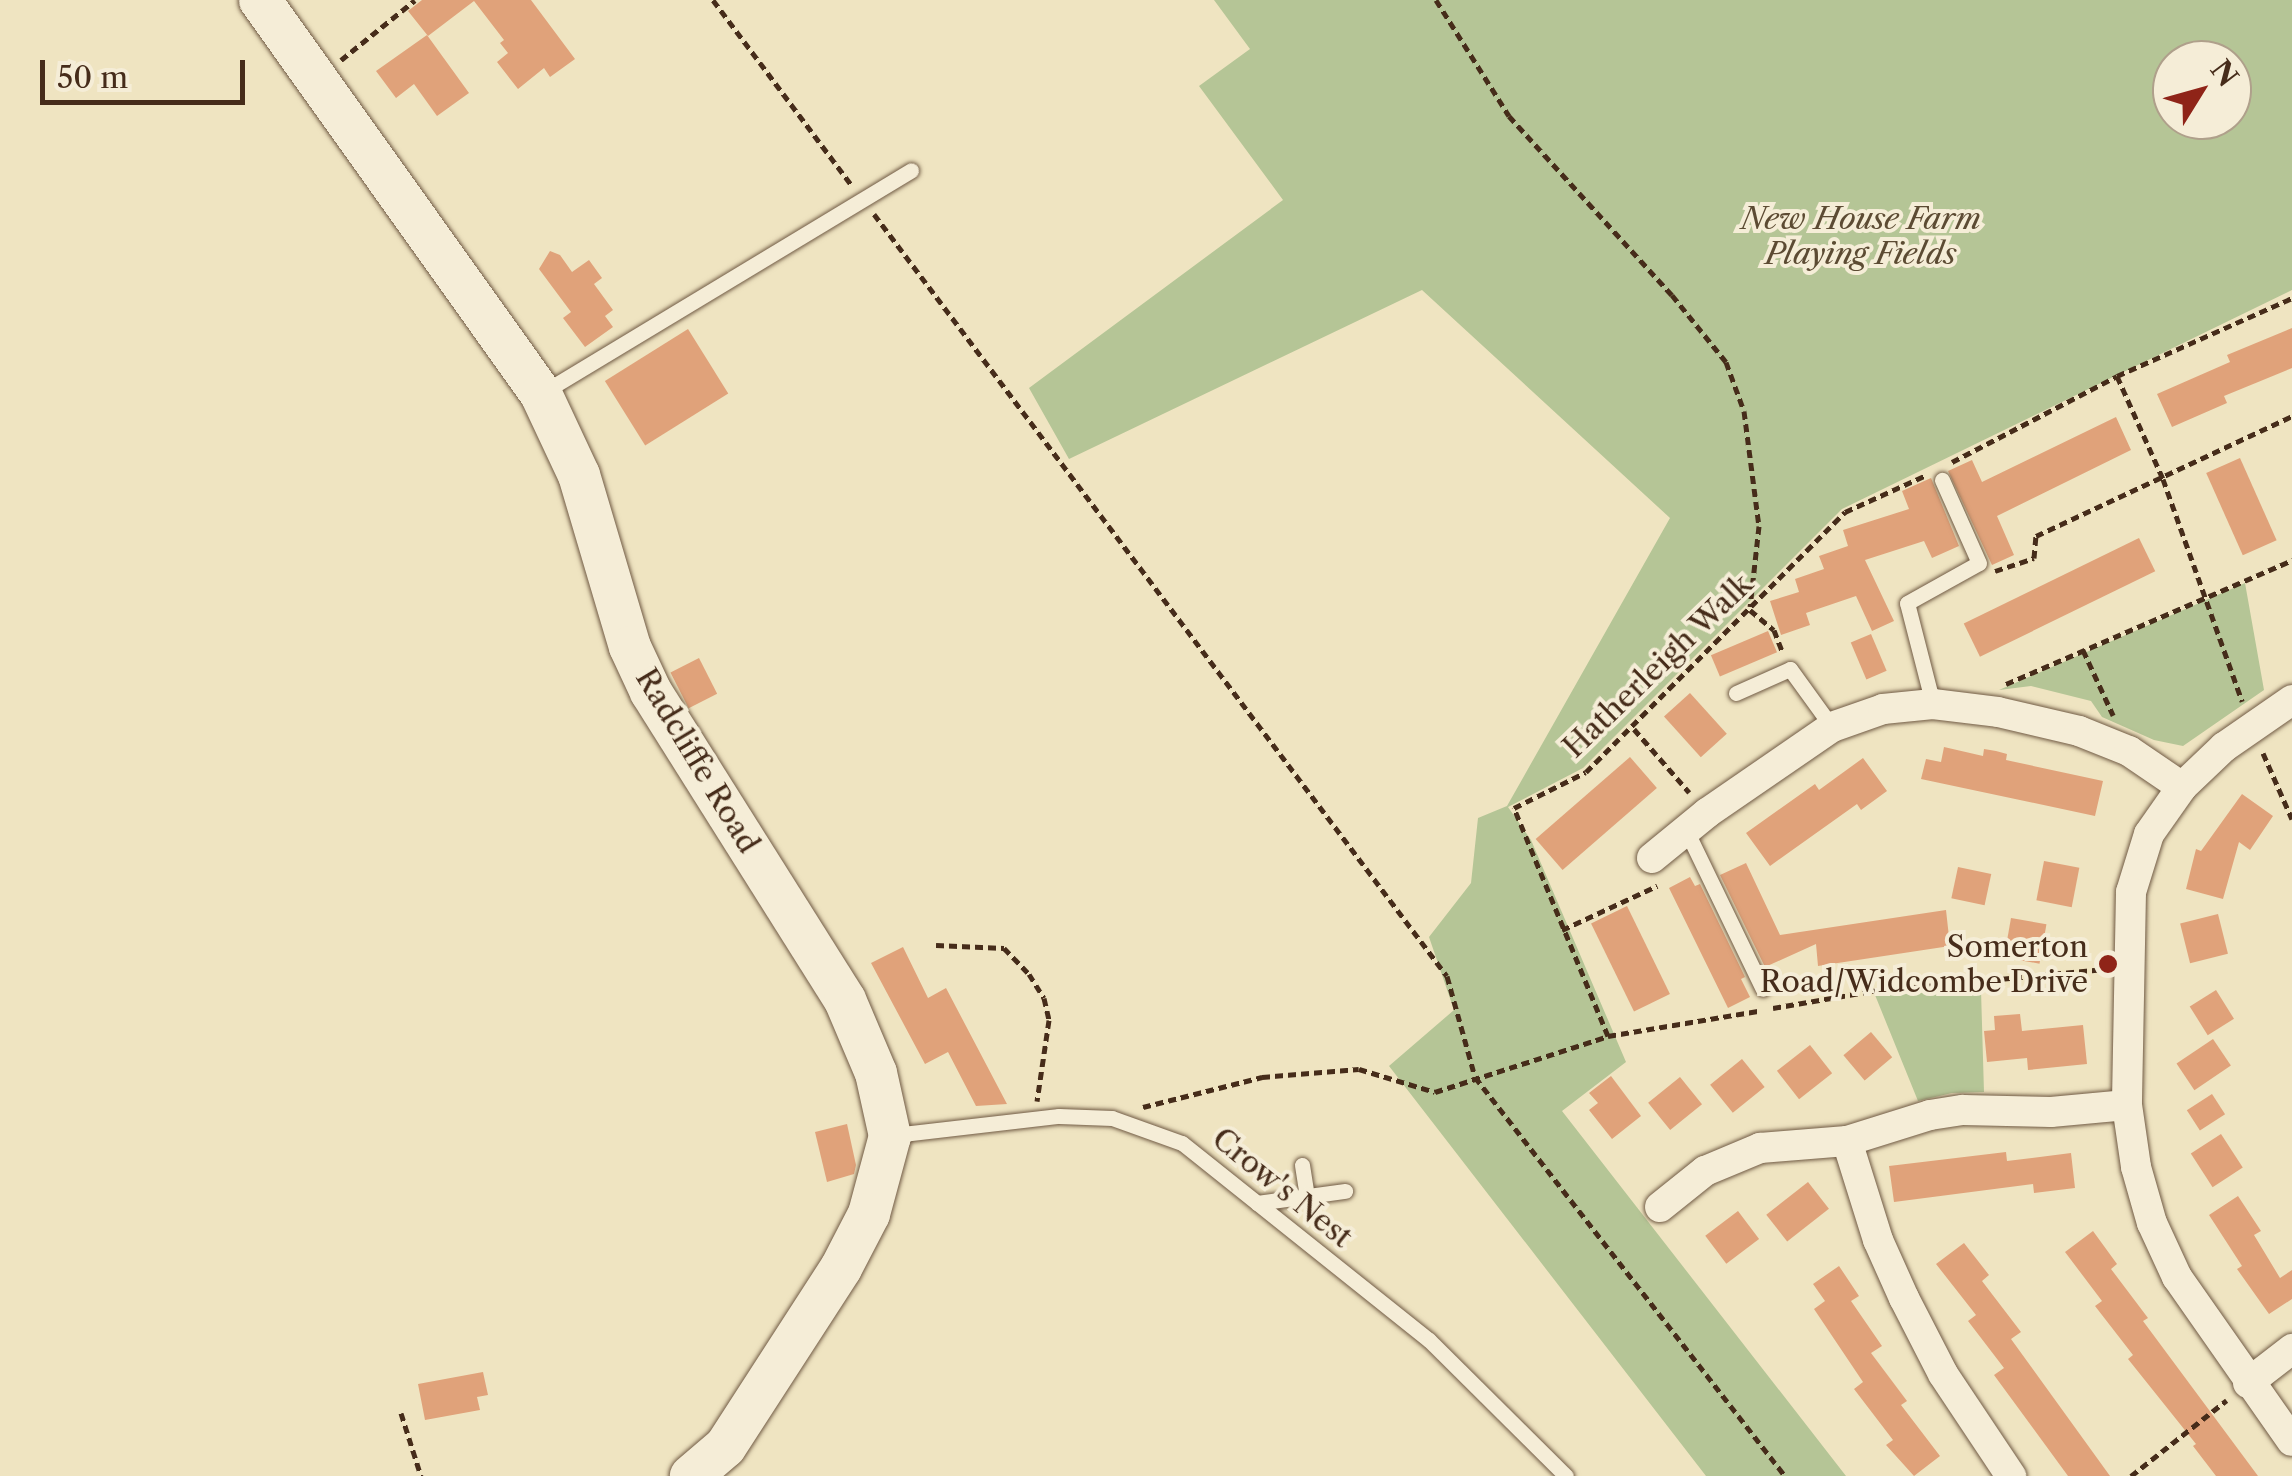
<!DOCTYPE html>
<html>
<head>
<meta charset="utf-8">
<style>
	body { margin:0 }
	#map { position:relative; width:2292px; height:1476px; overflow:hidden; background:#efe4c1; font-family:"Libre Caslon Text",serif }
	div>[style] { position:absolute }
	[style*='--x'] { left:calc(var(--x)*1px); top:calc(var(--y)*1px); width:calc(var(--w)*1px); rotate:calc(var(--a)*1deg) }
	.green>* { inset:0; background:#b5c596 }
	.building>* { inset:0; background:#e0a27a; transform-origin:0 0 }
	.path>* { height:5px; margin-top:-2.5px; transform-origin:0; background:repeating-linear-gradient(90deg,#462c1a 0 8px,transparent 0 13px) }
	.roads { filter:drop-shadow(0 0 2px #705a44) drop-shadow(0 0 2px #705a44) }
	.service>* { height:15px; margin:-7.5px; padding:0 7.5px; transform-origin:7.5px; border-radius:7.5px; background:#f5edd7 }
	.minor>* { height:30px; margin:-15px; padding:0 15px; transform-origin:15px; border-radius:15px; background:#f5edd7 }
	.secondary>* { height:42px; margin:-21px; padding:0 21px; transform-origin:21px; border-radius:21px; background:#f5edd7 }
	.dots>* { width:28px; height:28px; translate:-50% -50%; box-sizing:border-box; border:5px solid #f5edd7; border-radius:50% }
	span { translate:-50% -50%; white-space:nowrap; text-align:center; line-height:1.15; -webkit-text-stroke:8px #f5edd7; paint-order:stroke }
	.park-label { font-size:30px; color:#5c4b33; font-style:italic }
	.street-label { font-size:30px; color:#462c1a }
	.poi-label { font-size:30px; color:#462c1a }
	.right { translate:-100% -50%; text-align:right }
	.north { position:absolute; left:2152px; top:40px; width:100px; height:100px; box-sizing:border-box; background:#f5edd7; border:2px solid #afa08b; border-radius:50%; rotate:53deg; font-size:28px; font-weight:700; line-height:40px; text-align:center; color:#462c1a }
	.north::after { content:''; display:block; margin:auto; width:35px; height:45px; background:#8f2418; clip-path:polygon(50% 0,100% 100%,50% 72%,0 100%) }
	.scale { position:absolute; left:40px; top:60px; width:205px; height:45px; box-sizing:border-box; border:5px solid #462c1a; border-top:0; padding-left:12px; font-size:30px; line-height:35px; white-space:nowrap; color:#462c1a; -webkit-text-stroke:8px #f5edd7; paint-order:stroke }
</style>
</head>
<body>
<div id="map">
	<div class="green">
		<i style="clip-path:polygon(evenodd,1214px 0,2292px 0,2292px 290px,1842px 509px,1583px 768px,1508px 807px,1531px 840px,1626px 1062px,1562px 1111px,1846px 1476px,1706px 1476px,1389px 1066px,1454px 1010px,1429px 937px,1471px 883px,1478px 818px,1507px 806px,1670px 518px,1422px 290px,1069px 459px,1029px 388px,1283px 200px,1199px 86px,1250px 49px,1214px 0,2172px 60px,2232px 60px,2232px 120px,2172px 120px,2172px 60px)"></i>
		<i style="clip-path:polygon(2245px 583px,2264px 690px,2183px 746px,2154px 740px,2102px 717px,2091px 701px,2031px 686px,1999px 690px)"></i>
		<i style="clip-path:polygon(1981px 990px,1984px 1092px,1952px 1093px,1918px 1101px,1875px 995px)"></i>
	</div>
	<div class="building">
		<i style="clip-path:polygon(422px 0,531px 0,575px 59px,550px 77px,544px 68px,518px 89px,497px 62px,508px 53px,500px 43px,504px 40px,474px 1px,428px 36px,408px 11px)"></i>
		<i style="clip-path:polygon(427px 35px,469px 93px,437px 116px,414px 84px,396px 98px,376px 71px)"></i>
		<i style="clip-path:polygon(550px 251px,560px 255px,572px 272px,589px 260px,602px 278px,594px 284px,613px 310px,605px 316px,613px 327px,585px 347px,563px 318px,571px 312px,539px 269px)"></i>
		<i style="clip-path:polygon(2292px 328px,2292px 368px,2224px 396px,2227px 403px,2172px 427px,2157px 394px,2230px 362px,2227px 355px)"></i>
		<i style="left:688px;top:329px;width:76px;height:98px;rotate:58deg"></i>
		<i style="clip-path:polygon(2116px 417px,2131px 450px,1997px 516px,2014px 555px,1992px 565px,1948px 471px,1972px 460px,1982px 482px)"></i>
		<i style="left:2240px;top:458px;width:90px;height:37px;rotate:66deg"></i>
		<i style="clip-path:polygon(1931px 478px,1959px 546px,1932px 558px,1924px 541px,1865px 560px,1894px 621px,1872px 631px,1856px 596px,1806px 613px,1810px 625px,1781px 635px,1770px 601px,1799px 592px,1795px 579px,1824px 569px,1819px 556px,1848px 546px,1843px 530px,1909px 509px,1902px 491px)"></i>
		<i style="left:2139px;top:538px;width:37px;height:195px;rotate:64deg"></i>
		<i style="left:1768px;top:631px;width:23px;height:62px;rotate:67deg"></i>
		<i style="left:1871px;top:634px;width:40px;height:22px;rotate:67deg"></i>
		<i style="left:699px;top:658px;width:40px;height:32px;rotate:63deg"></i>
		<i style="left:1690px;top:693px;width:55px;height:35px;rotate:48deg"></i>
		<i style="clip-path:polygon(1944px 747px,1983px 756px,1984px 749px,1996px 751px,2007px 754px,2006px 760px,2103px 781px,2095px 816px,1921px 779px,1926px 759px,1941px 762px)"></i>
		<i style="left:1630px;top:757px;width:41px;height:125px;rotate:49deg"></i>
		<i style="clip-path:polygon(1863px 758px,1887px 791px,1861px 810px,1857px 804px,1770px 866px,1746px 833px,1815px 784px,1819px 790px)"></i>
		<i style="clip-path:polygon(2242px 794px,2273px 816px,2250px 850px,2239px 842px,2223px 899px,2186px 889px,2196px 849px,2201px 851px)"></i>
		<i style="left:2044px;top:861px;width:36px;height:40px;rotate:11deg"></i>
		<i style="clip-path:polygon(1746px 863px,1780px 935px,1946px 910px,1950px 946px,1818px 966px,1816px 944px,1765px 967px,1720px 875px)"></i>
		<i style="left:1958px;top:867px;width:34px;height:32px;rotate:12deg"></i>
		<i style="clip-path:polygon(1690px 877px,1695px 886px,1700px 884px,1745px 977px,1741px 979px,1750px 997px,1728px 1008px,1669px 888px)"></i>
		<i style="left:1627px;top:906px;width:98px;height:40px;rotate:64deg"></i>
		<i style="left:2218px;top:914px;width:41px;height:39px;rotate:76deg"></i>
		<i style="left:2011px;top:918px;width:36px;height:40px;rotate:10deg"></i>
		<i style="clip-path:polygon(903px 947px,928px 998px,946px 988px,1007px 1104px,976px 1106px,948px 1052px,925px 1064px,871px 963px)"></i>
		<i style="left:2216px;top:990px;width:34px;height:31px;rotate:58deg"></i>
		<i style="clip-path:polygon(2020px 1014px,2022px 1031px,2083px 1025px,2087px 1064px,2028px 1070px,2027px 1058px,1987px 1062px,1984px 1031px,1995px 1030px,1994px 1016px)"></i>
		<i style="left:1871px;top:1032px;width:33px;height:36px;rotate:50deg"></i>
		<i style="left:2213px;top:1039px;width:32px;height:44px;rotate:56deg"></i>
		<i style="left:1810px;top:1045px;width:36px;height:42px;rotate:52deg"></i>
		<i style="left:1742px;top:1059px;width:36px;height:41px;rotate:51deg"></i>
		<i style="clip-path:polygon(1611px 1076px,1641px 1116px,1612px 1139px,1589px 1110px,1598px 1103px,1589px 1093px)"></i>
		<i style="left:1680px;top:1077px;width:35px;height:41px;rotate:51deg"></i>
		<i style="left:2212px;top:1094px;width:24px;height:30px;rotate:57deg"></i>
		<i style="clip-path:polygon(847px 1124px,856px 1165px,854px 1174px,827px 1182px,815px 1132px)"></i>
		<i style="left:2221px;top:1134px;width:40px;height:36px;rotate:57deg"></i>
		<i style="clip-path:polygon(2006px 1152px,2007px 1161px,2071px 1153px,2075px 1188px,2034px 1193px,2033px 1184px,1894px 1202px,1889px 1166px)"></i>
		<i style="left:1808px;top:1182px;width:34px;height:53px;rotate:52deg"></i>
		<i style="clip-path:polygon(2238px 1196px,2261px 1231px,2254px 1235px,2280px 1278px,2292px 1270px,2292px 1299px,2269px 1314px,2237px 1269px,2242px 1266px,2209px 1215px)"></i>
		<i style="left:1738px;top:1211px;width:35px;height:41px;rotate:53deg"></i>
		<i style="clip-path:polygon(2093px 1231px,2117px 1264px,2111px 1269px,2148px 1318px,2143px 1321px,2258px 1476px,2216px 1476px,2193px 1446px,2196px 1444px,2128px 1359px,2133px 1355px,2095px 1306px,2102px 1301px,2065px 1252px)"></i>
		<i style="clip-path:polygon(1964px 1243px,1989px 1275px,1982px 1281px,2021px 1332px,2011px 1339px,2110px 1476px,2068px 1476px,1994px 1375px,2004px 1368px,1968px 1321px,1976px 1315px,1936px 1264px)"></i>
		<i style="clip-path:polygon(1839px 1266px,1859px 1296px,1851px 1301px,1882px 1346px,1871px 1353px,1907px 1401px,1901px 1405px,1940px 1456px,1914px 1476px,1886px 1445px,1893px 1440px,1854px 1389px,1863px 1382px,1814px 1309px,1825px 1301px,1813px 1284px)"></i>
		<i style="clip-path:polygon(483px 1372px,488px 1395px,477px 1397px,480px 1410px,425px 1420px,418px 1384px)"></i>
	</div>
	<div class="path">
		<i style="--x:713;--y:0;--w:232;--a:53.2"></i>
		<i style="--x:1436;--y:0;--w:137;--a:57.8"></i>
		<i style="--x:1509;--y:116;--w:242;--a:47.7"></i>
		<i style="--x:1672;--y:295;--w:86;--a:51.1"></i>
		<i style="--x:1726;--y:362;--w:52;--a:69.8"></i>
		<i style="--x:1744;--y:411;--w:116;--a:82.6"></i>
		<i style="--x:1759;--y:526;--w:81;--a:96.3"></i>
		<i style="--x:341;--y:60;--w:95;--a:-39"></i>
		<i style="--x:874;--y:214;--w:953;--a:53.06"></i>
		<i style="--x:1447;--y:976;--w:105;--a:74.5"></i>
		<i style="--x:1475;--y:1077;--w:505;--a:52.15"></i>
		<i style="--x:2117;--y:376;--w:113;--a:65.9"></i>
		<i style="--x:2163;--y:479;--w:236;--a:70.4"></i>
		<i style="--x:1952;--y:462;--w:186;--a:-27.5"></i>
		<i style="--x:2117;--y:376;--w:192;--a:-24"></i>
		<i style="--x:1995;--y:571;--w:41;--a:-18.4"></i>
		<i style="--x:2034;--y:558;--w:22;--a:-85"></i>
		<i style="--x:2036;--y:536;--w:283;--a:-25.1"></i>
		<i style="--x:1750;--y:610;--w:31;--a:40"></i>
		<i style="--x:1774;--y:630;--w:25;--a:69"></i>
		<i style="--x:2083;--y:650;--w:72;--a:65.2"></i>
		<i style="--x:2006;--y:684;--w:312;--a:-23.4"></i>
		<i style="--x:1634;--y:729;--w:84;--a:48.9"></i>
		<i style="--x:2263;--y:753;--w:72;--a:66.3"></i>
		<i style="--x:1562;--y:930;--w:105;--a:-24.9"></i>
		<i style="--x:936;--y:945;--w:68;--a:2.5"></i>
		<i style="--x:1004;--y:948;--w:36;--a:46"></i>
		<i style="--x:1029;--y:974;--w:28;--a:58"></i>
		<i style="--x:1044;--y:998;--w:23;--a:77"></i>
		<i style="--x:1049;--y:1020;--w:82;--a:98.4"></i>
		<i style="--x:1773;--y:1008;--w:100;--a:-9.7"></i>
		<i style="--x:1872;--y:991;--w:234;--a:-5.4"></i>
		<i style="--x:1608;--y:1036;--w:247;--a:-112.4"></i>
		<i style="--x:1514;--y:808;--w:80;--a:-26.6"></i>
		<i style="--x:1586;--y:772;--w:367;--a:-45.1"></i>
		<i style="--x:1845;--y:512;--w:87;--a:-24.5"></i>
		<i style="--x:1143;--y:1107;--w:123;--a:-14.1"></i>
		<i style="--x:1262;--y:1077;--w:97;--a:-4.7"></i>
		<i style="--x:1359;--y:1069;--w:79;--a:16.8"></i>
		<i style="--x:1435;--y:1092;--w:182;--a:-17.9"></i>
		<i style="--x:1608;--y:1036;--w:152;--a:-9.5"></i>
		<i style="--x:401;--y:1413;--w:66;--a:72.4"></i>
		<i style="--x:2131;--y:1476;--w:122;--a:-38.4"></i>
	</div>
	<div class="roads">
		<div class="service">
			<i style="--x:542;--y:393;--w:431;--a:-31.1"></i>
			<i style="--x:1736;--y:693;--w:59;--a:-24"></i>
			<i style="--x:1790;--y:669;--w:72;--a:54.1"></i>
			<i style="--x:1933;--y:704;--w:104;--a:-104.4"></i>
			<i style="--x:1907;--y:603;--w:82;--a:-29.1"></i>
			<i style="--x:1979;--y:563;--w:91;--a:-114"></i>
			<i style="--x:1687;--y:832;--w:174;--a:64.2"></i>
			<i style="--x:894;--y:1135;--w:166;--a:-6.6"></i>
			<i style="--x:1059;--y:1116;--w:53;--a:2.2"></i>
			<i style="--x:1112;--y:1118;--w:74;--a:19.7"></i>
			<i style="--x:1182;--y:1143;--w:316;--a:38.6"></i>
			<i style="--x:1429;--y:1340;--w:193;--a:44.8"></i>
			<i style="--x:1302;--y:1165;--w:31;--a:81"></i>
			<i style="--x:1257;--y:1203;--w:89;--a:-7.8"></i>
		</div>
		<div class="minor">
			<i style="--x:2292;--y:700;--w:83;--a:145.3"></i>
			<i style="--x:2224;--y:747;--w:58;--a:136.4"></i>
			<i style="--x:2182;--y:787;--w:57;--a:125.1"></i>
			<i style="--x:2149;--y:834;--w:61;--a:107.2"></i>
			<i style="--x:2131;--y:892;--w:213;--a:91.1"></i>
			<i style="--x:2127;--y:1105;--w:63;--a:81.7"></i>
			<i style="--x:2136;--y:1167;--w:58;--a:74.1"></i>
			<i style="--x:2152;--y:1223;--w:60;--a:65.2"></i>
			<i style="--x:2177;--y:1277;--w:200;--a:55"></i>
			<i style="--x:1652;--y:858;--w:71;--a:-39.3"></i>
			<i style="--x:1707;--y:813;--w:152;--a:-34.5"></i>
			<i style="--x:1832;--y:727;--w:54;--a:-19.4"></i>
			<i style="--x:1883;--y:709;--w:50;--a:-5.7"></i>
			<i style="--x:1933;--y:704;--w:65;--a:7"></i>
			<i style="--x:1998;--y:712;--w:83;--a:13.2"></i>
			<i style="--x:2079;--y:731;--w:54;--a:21.8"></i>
			<i style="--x:2129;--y:751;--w:64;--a:34.2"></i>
			<i style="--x:1847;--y:1141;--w:104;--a:72.6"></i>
			<i style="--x:1878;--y:1240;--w:64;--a:65.9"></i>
			<i style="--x:1904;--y:1298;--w:85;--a:62.8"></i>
			<i style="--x:1943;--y:1374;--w:123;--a:56.3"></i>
			<i style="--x:1660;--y:1207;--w:58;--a:-38.7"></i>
			<i style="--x:1705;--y:1171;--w:60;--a:-22.7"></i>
			<i style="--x:1760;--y:1148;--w:87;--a:-4.6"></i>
			<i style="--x:1847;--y:1141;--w:87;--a:-17.4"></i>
			<i style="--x:1930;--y:1115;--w:33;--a:-9"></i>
			<i style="--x:1963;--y:1110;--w:88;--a:1.3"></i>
			<i style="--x:2051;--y:1112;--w:76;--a:-5.3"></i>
			<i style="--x:2248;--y:1383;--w:56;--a:-37.7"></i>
		</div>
		<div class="secondary">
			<i style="--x:260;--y:0;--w:484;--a:54.5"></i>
			<i style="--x:541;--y:394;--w:89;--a:64.9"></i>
			<i style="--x:579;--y:475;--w:179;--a:73.5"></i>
			<i style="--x:630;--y:647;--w:50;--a:65"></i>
			<i style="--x:651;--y:692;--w:364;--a:57.8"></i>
			<i style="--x:845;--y:1000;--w:79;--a:67"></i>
			<i style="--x:876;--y:1073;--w:65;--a:77.5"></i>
			<i style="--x:890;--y:1136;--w:81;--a:105.1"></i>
			<i style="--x:869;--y:1214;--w:61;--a:117.4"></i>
			<i style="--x:841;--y:1268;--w:213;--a:122.9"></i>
			<i style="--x:725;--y:1447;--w:45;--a:139.5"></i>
		</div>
	</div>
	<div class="dots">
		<i style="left:2108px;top:964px;background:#8f2418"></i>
	</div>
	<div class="park-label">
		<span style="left:1861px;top:236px">New House Farm<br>Playing Fields</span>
	</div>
	<div class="street-label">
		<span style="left:1658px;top:666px;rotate:-44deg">Hatherleigh Walk</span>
		<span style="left:697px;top:761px;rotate:59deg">Radcliffe Road</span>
		<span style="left:1282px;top:1188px;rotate:39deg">Crow's Nest</span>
	</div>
	<div class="poi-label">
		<span class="right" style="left:2088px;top:964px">Somerton<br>Road/Widcombe Drive</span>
	</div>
	<div class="north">N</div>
	<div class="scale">50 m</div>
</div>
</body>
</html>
